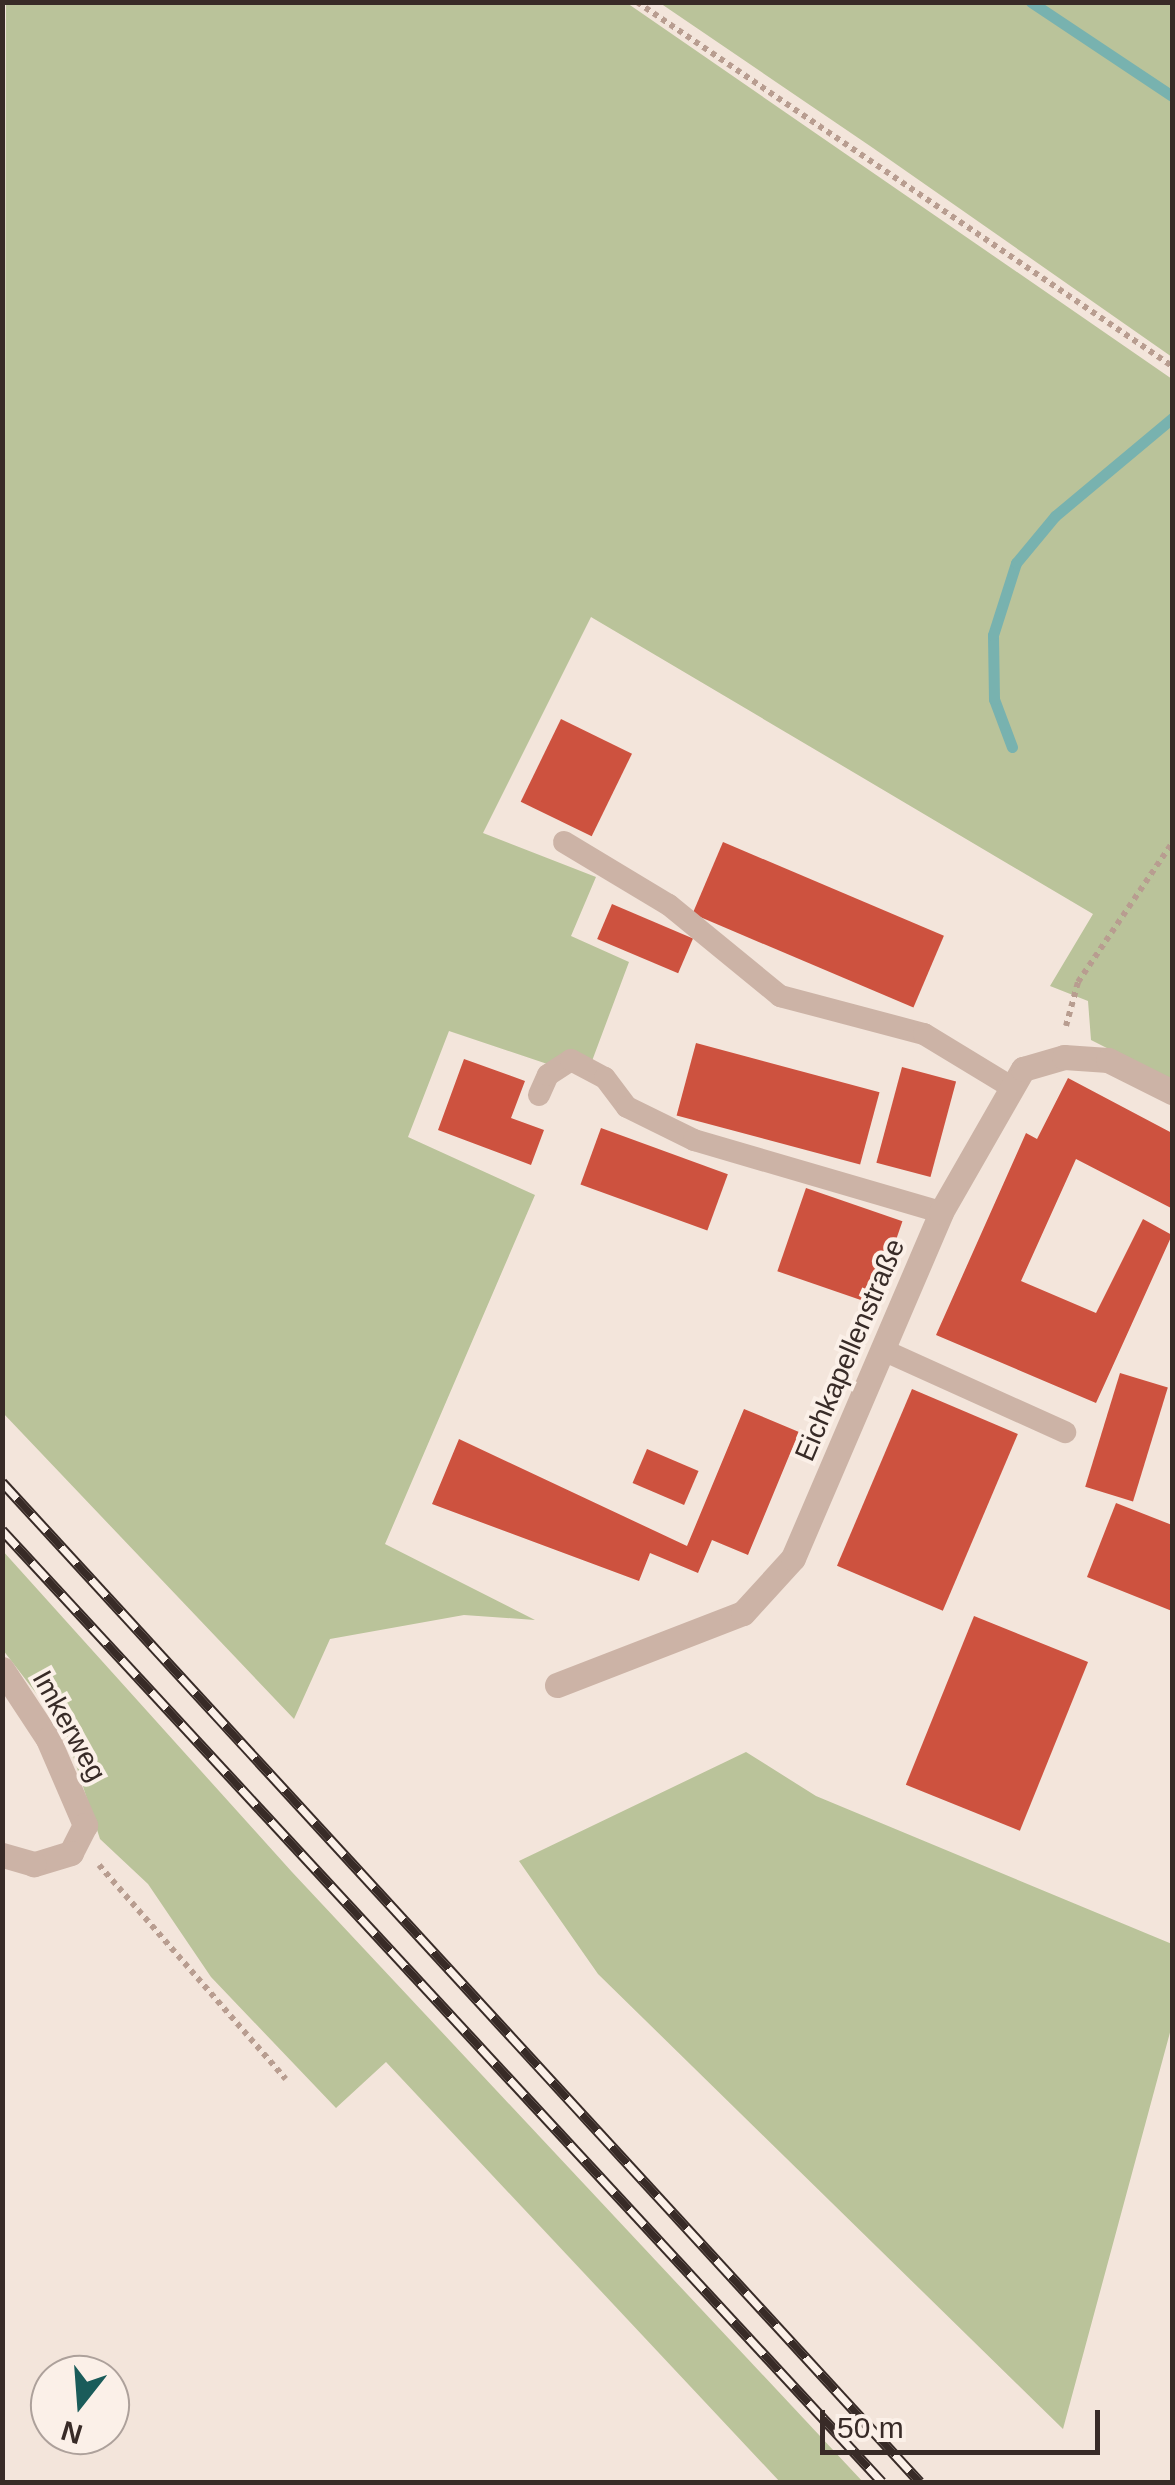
<!DOCTYPE html>
<html>
<head>
<meta charset="utf-8">
<style>
	body { margin:0 }
	#map { position:relative; width:1175px; height:2485px; overflow:hidden; background:#f3e5db; font-family:Arial,sans-serif }
	div>[style] { position:absolute }
	[style*='--x'] { left:calc(var(--x)*1px); top:calc(var(--y)*1px); width:calc(var(--w)*1px); rotate:calc(var(--a)*1deg) }
	.green>* { inset:0; background:#bac39a }
	.stream>* { height:11px; margin:-5.5px; padding:0 5.5px; transform-origin:5.5px; border-radius:5.5px; background:#78b2af }
	.building>* { inset:0; background:#cd523f; transform-origin:0 0 }
	.path>* { height:6px; margin-top:-3px; transform-origin:0; background:repeating-linear-gradient(90deg,#b89d90 0 5px,transparent 0 10px) }
	.service>* { height:22px; margin:-11px; padding:0 11px; transform-origin:11px; border-radius:11px; background:#ccb3a6 }
	.minor>* { height:25px; margin:-12.5px; padding:0 12.5px; transform-origin:12.5px; border-radius:12.5px; background:#ccb3a6 }
	.rail>* { height:11px; margin-top:-5.5px; transform-origin:0; background:repeating-linear-gradient(90deg,#fbf0e8 0 22px,#382b27 0 44px); box-sizing:border-box; border-block:2px solid #382b27 }
	span { translate:-50% -50%; white-space:nowrap; text-align:center; line-height:1.15; -webkit-text-stroke:8px #fbf0e8; paint-order:stroke }
	.street-label { font-size:28px; color:#382b27 }
	.frame { position:absolute; inset:0; border:5px solid #382b27; pointer-events:none }
	.north { position:absolute; left:30px; top:2355px; width:100px; height:100px; box-sizing:border-box; background:#fbf0e8; border:2px solid #ada19b; border-radius:50%; rotate:197deg; font-size:28px; font-weight:700; line-height:40px; text-align:center; color:#382b27 }
	.north::after { content:''; display:block; margin:auto; width:35px; height:45px; background:#1a5c5a; clip-path:polygon(50% 0,100% 100%,50% 72%,0 100%) }
	.scale { position:absolute; left:820px; top:2410px; width:280px; height:45px; box-sizing:border-box; border:5px solid #382b27; border-top:0; padding-left:12px; font-size:30px; line-height:35px; white-space:nowrap; color:#382b27; -webkit-text-stroke:8px #fbf0e8; paint-order:stroke }
</style>
</head>
<body>
<div id="map">
	<div class="green">
		<i style="clip-path:polygon(6px 3px,627px 3px,1172px 379px,1172px 1081px,1091px 1040px,1088px 1001px,1050px 986px,1093px 914px,591px 617px,483px 833px,596px 877px,571px 936px,629px 962px,586px 1077px,449px 1031px,408px 1137px,535px 1195px,385px 1544px,535px 1620px,464px 1615px,330px 1639px,294px 1719px,3px 1413px)"></i>
		<i style="clip-path:polygon(660px 3px,1172px 3px,1172px 357px,873px 148px)"></i>
		<i style="clip-path:polygon(2px 1550px,292px 1872px,863px 2482px,780px 2482px,386px 2062px,336px 2108px,211px 1977px,148px 1884px,100px 1839px,65px 1731px,3px 1650px)"></i>
		<i style="clip-path:polygon(746px 1752px,816px 1796px,1172px 1944px,1172px 2025px,1063px 2429px,598px 1974px,519px 1861px)"></i>
	</div>
	<div class="stream">
		<i style="--x:1031;--y:2;--w:169;--a:33.7"></i>
		<i style="--x:1012;--y:747;--w:51;--a:-110.6"></i>
		<i style="--x:994;--y:699;--w:64;--a:-90.9"></i>
		<i style="--x:993;--y:635;--w:76;--a:-72.3"></i>
		<i style="--x:1016;--y:563;--w:61;--a:-50.3"></i>
		<i style="--x:1055;--y:516;--w:153;--a:-39.9"></i>
	</div>
	<div class="building">
		<i style="left:561px;top:719px;width:79px;height:92px;rotate:26deg"></i>
		<i style="left:723px;top:842px;width:240px;height:78px;rotate:23deg"></i>
		<i style="left:612px;top:904px;width:88px;height:38px;rotate:23deg"></i>
		<i style="left:696px;top:1043px;width:190px;height:75px;rotate:15deg"></i>
		<i style="clip-path:polygon(464px 1059px,525px 1081px,511px 1118px,544px 1130px,531px 1165px,438px 1130px)"></i>
		<i style="left:902px;top:1067px;width:56px;height:99px;rotate:15deg"></i>
		<i style="clip-path:polygon(1068px 1078px,1172px 1133px,1171px 1208px,1076px 1159px,1021px 1281px,1096px 1313px,1143px 1219px,1172px 1235px,1096px 1403px,936px 1335px,1026px 1133px,1037px 1139px)"></i>
		<i style="left:601px;top:1128px;width:135px;height:60px;rotate:20deg"></i>
		<i style="left:806px;top:1188px;width:102px;height:88px;rotate:19deg"></i>
		<i style="left:1120px;top:1373px;width:50px;height:119px;rotate:17deg"></i>
		<i style="left:912px;top:1389px;width:115px;height:192px;rotate:23deg"></i>
		<i style="clip-path:polygon(744px 1409px,799px 1432px,748px 1555px,712px 1540px,698px 1573px,650px 1553px,639px 1581px,432px 1504px,459px 1439px,687px 1546px)"></i>
		<i style="left:647px;top:1449px;width:56px;height:37px;rotate:23deg"></i>
		<i style="clip-path:polygon(1116px 1503px,1172px 1525px,1172px 1611px,1087px 1577px)"></i>
		<i style="left:974px;top:1616px;width:123px;height:182px;rotate:22deg"></i>
	</div>
	<div class="path">
		<i style="--x:637;--y:2;--w:647;--a:34.23"></i>
		<i style="--x:1066;--y:1026;--w:46;--a:-74.7"></i>
		<i style="--x:1078;--y:982;--w:168;--a:-55.9"></i>
		<i style="--x:99;--y:1865;--w:284;--a:48.9"></i>
	</div>
	<div class="service">
		<i style="--x:564;--y:842;--w:122;--a:31"></i>
		<i style="--x:669;--y:905;--w:144;--a:39.3"></i>
		<i style="--x:780;--y:996;--w:149;--a:14.8"></i>
		<i style="--x:924;--y:1034;--w:98;--a:31.3"></i>
		<i style="--x:539;--y:1095;--w:22;--a:-66"></i>
		<i style="--x:548;--y:1075;--w:27;--a:-33"></i>
		<i style="--x:571;--y:1060;--w:38;--a:28"></i>
		<i style="--x:605;--y:1078;--w:36;--a:53"></i>
		<i style="--x:627;--y:1107;--w:75;--a:26.2"></i>
		<i style="--x:694;--y:1140;--w:257;--a:16.3"></i>
		<i style="--x:883;--y:1350;--w:200;--a:24.3"></i>
	</div>
	<div class="minor">
		<i style="--x:2;--y:1669;--w:84;--a:56.7"></i>
		<i style="--x:48;--y:1739;--w:94;--a:66.7"></i>
		<i style="--x:85;--y:1825;--w:31;--a:117"></i>
		<i style="--x:71;--y:1853;--w:39;--a:163"></i>
		<i style="--x:34;--y:1864;--w:33;--a:-164"></i>
		<i style="--x:557;--y:1685;--w:199;--a:-21.2"></i>
		<i style="--x:743;--y:1613;--w:74;--a:-47.7"></i>
		<i style="--x:793;--y:1558;--w:376;--a:-66.8"></i>
		<i style="--x:941;--y:1212;--w:165;--a:-60.2"></i>
		<i style="--x:1023;--y:1069;--w:43;--a:-16.3"></i>
		<i style="--x:1064;--y:1057;--w:44;--a:3.9"></i>
		<i style="--x:1108;--y:1060;--w:72;--a:26.6"></i>
	</div>
	<div class="rail">
		<i style="--x:2;--y:1482;--w:1357;--a:47.45"></i>
		<i style="--x:2;--y:1530;--w:1296;--a:47.25"></i>
	</div>
	<div class="street-label">
		<span style="left:850px;top:1350px;rotate:-67deg">Eichkapellenstraße</span>
		<span style="left:69px;top:1726px;rotate:61deg">Imkerweg</span>
	</div>
	<div class="frame"></div>
	<div class="north">N</div>
	<div class="scale">50 m</div>
</div>
</body>
</html>
